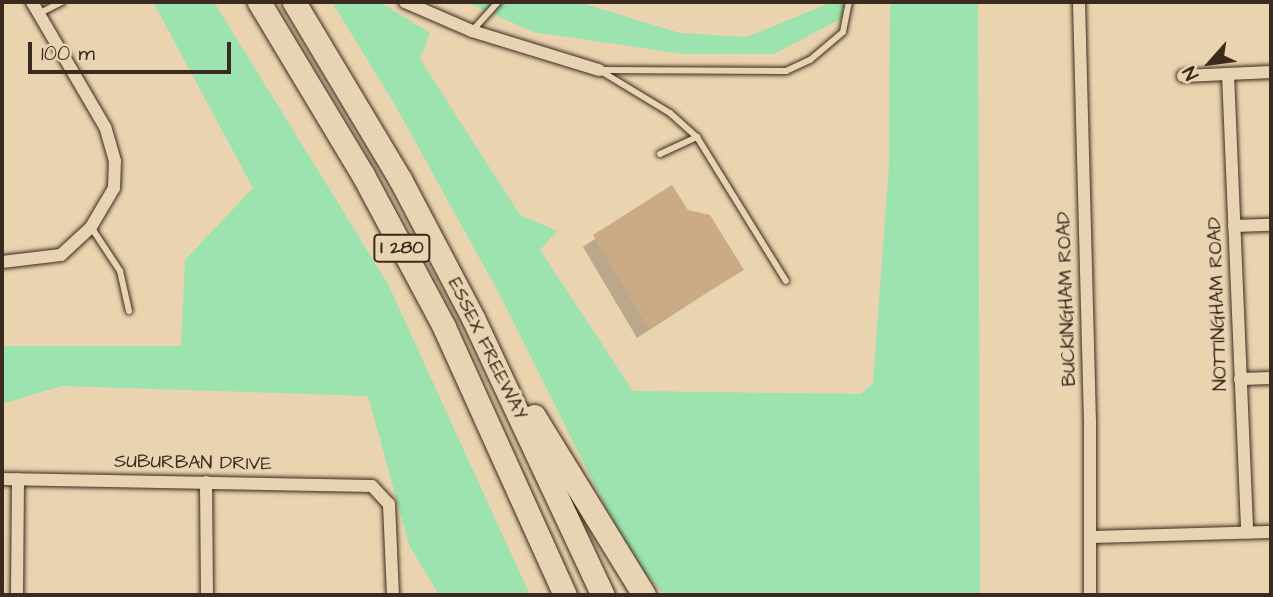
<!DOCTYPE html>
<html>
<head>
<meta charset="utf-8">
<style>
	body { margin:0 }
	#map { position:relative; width:1273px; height:597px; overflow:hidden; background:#ead3af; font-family:"Architects Daughter",sans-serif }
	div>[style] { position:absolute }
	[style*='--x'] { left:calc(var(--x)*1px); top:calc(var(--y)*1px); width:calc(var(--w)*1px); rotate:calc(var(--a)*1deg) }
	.green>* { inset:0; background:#9de3af }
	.shadow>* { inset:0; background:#0003 }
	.building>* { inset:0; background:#caab86 }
	.roads { filter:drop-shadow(0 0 2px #3b2a1e) drop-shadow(0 0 2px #3b2a1e) }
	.lane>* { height:6px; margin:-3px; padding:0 3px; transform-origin:3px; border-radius:3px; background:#e8d4b2 }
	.street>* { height:12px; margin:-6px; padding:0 6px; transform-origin:6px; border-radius:6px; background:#e8d4b2 }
	.highway>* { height:23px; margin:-11.5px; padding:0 11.5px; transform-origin:11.5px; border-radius:11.5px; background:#e8d4b2 }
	span { translate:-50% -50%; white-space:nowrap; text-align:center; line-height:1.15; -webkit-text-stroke:6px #e8d4b2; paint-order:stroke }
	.shield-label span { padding:2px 5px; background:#e8d4b2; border:2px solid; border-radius:5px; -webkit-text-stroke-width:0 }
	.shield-label { font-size:18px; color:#3b2a1e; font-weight:700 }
	.street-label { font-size:19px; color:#3b2a1e }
	.frame { position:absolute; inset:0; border:4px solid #3b2a1e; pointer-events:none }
	.north { position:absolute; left:1175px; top:28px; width:70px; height:70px; -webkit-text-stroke:5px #e8d4b2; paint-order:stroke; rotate:242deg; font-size:19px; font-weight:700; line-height:28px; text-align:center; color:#3b2a1e }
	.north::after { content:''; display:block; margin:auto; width:24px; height:32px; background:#3b2a1e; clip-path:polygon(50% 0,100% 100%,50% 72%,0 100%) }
	.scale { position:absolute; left:28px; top:42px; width:203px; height:32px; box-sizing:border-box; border:4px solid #3b2a1e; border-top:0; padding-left:9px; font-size:21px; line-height:24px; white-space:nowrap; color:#3b2a1e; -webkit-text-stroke:5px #e8d4b2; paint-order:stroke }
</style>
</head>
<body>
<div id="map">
	<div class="green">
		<i style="clip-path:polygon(153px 2px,214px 2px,388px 284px,530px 595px,439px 595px,409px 545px,368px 396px,62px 386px,2px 404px,2px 346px,181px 346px,185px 260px,253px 188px)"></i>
		<i style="clip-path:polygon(332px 2px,380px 2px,430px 33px,420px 59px,520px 215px,557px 231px,540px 250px,633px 391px,861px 394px,873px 383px,889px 164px,890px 2px,978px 2px,980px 595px,665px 595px,642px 570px,606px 508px,501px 297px,395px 105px)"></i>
		<i style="clip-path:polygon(466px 2px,578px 2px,680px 33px,747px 37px,832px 2px,846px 2px,844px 17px,774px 54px,684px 54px,533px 32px)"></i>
	</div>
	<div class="shadow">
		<i style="clip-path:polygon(672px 187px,687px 212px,742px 270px,637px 338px,583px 247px)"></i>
	</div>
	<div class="building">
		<i style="clip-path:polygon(672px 185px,688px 210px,710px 215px,744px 270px,648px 328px,593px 235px)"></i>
	</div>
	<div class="roads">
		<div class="lane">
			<i style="--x:40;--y:13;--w:25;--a:-27"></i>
			<i style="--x:472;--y:31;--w:39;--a:-48"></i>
			<i style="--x:599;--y:70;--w:83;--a:31.2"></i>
			<i style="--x:670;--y:113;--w:36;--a:42"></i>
			<i style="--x:697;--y:137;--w:169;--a:58.3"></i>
			<i style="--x:601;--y:70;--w:185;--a:0.3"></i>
			<i style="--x:786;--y:71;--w:26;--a:-25"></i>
			<i style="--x:810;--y:60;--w:43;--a:-40.3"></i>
			<i style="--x:843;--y:32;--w:31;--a:-79"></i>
			<i style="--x:660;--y:154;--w:41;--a:-24.7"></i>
			<i style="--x:91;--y:227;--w:53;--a:56.6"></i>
			<i style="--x:120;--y:271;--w:41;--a:77.3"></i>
		</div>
		<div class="street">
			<i style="--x:405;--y:2;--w:73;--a:23.4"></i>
			<i style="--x:472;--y:31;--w:133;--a:17.1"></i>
			<i style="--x:1079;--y:2;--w:418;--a:88.5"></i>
			<i style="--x:1090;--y:420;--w:175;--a:90"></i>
			<i style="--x:1228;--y:74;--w:459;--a:87.6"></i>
			<i style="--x:1183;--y:76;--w:88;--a:-2.6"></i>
			<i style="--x:1234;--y:226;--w:37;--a:-2"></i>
			<i style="--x:2;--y:262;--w:59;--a:-6.8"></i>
			<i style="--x:61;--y:255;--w:41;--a:-43"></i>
			<i style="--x:91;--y:227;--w:45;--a:-59.5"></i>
			<i style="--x:114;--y:188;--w:27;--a:-88"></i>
			<i style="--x:115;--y:161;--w:35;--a:-106"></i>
			<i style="--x:105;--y:127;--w:145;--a:-120.3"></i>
			<i style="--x:1240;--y:379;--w:31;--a:-2"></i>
			<i style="--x:2;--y:479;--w:370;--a:1.1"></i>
			<i style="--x:372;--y:486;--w:25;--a:47"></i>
			<i style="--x:389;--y:504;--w:91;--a:87.5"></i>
			<i style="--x:206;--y:482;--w:113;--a:89.5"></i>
			<i style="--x:1090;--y:537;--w:181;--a:-1.6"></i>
			<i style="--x:17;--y:595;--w:116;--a:-89.5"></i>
		</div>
		<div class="highway">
			<i style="--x:259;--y:2;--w:202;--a:59"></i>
			<i style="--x:363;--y:175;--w:172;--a:61.9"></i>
			<i style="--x:444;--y:327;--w:294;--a:65.7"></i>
			<i style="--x:294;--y:2;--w:206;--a:59.1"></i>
			<i style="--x:400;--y:179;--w:157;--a:62.3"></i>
			<i style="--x:473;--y:318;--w:306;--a:64.9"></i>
			<i style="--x:534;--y:416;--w:210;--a:58.4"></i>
		</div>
	</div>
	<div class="shield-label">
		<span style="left:402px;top:248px">I 280</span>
	</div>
	<div class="street-label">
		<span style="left:1067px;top:299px;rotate:-92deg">BUCKINGHAM ROAD</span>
		<span style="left:1218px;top:304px;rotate:-92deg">NOTTINGHAM ROAD</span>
		<span style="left:487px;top:349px;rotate:64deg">ESSEX FREEWAY</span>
		<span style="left:193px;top:463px;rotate:1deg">SUBURBAN DRIVE</span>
	</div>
	<div class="frame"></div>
	<div class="north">N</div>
	<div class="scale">100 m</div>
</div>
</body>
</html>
